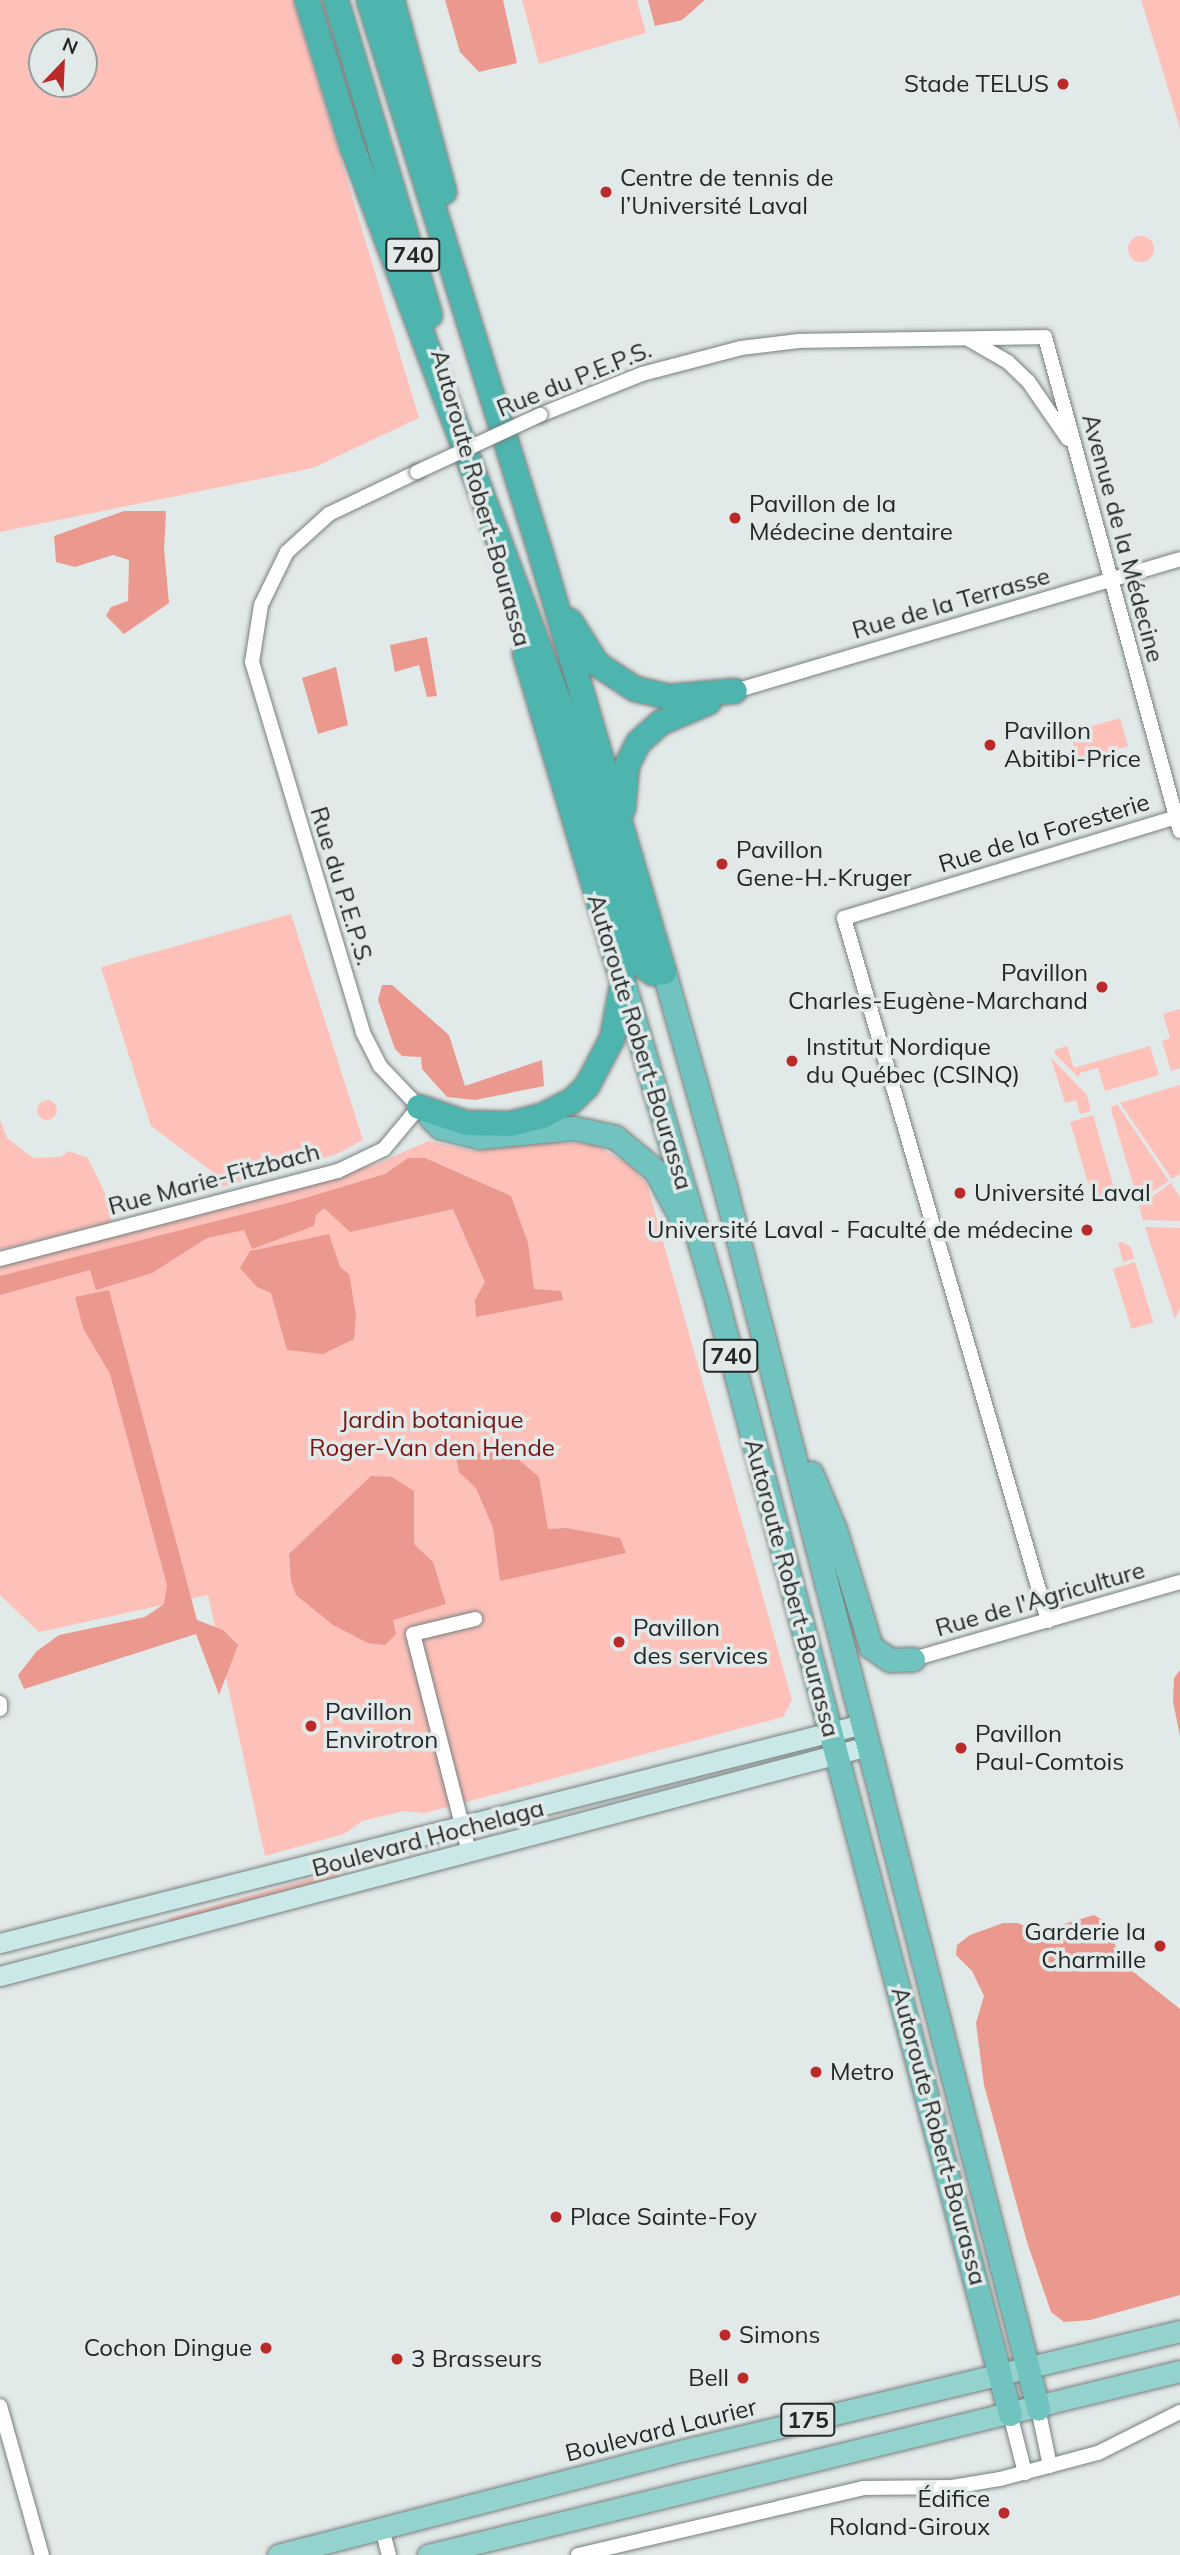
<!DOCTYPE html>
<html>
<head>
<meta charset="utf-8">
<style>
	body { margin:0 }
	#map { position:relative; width:1180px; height:2555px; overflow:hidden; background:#e2eae9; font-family:Mulish,sans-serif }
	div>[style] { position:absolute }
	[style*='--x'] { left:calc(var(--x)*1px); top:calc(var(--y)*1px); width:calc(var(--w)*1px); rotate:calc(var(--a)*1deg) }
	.green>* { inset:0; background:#fdc1ba; transform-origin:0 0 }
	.round { border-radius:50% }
	.forest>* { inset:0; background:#eb988f }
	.roads { filter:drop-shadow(0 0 2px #787f7e) drop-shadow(0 0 2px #787f7e) }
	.minor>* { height:14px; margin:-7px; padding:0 7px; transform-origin:7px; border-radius:7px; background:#fff }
	.secondary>* { height:19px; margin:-9.5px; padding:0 9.5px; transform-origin:9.5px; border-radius:9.5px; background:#cae8e7 }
	.primary>* { height:21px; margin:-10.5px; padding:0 10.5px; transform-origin:10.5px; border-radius:10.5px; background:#94d2ce }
	.trunk>* { height:23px; margin:-11.5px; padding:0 11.5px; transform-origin:11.5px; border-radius:11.5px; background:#70c3be }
	.motorway>* { height:24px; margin:-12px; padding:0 12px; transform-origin:12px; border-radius:12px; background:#4db4ae }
	.bridges { filter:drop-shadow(0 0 2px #787f7e) drop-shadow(0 0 2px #787f7e) }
	.minor-bridge>* { height:14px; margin:-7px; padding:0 7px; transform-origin:7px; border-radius:7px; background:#fff }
	.dots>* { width:19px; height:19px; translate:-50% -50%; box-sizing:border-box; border:4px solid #e2eae9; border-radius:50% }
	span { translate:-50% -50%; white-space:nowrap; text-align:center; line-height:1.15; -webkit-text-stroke:7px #e2eae9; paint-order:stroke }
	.shield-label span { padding:2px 5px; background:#e2eae9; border:2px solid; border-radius:5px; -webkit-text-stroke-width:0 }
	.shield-label { font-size:23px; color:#242727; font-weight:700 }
	.poi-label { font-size:24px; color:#242727 }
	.right { translate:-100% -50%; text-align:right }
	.left { translate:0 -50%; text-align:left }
	.street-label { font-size:24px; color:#242727 }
	.park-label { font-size:24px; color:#771515 }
	.north { position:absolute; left:28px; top:28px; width:70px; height:70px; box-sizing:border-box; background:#e2eae9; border:2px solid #969c9b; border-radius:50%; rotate:23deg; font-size:19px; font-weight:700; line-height:28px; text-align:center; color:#242727 }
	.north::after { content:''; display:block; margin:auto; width:24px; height:32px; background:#b92a29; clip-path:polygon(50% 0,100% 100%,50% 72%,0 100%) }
</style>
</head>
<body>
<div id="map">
	<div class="green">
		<i style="clip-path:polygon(evenodd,0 0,293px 0,419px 418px,313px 468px,0 532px,0 0,84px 42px,84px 84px,42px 84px,42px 42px,84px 42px)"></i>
		<i style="clip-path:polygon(522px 0,637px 0,646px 33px,539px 64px)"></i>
		<i style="clip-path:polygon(1141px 0,1180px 0,1180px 129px,1164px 75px)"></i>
		<i class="round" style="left:1128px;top:236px;width:26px;height:26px"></i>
		<i style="left:1120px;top:718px;width:29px;height:52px;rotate:74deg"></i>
		<i style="clip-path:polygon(291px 914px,363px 1140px,337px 1154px,222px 1187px,218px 1176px,151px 1126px,101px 967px)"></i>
		<i style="clip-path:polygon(1180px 1009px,1180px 1068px,1171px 1071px,1162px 1041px,1170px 1038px,1163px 1014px)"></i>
		<i style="clip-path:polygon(1067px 1046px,1074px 1068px,1150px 1046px,1159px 1075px,1105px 1091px,1098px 1068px,1079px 1073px,1079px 1078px,1056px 1055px,1054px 1050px)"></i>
		<i style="clip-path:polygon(1051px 1058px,1087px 1095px,1091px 1111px,1080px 1114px,1076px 1100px,1065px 1103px)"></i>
		<i style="clip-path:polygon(1180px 1085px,1180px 1174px,1172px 1179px,1120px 1103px)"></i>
		<i class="round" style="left:37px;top:1100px;width:20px;height:20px"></i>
		<i style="clip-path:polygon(1117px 1104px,1169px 1181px,1138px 1201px,1112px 1113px,1111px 1107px)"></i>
		<i style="clip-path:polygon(1093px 1115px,1114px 1188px,1106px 1201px,1104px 1197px,1093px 1200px,1070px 1122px)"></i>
		<i style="clip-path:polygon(0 1120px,7px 1138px,33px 1158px,60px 1157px,69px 1151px,88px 1158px,113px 1210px,112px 1222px,0 1250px)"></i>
		<i style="clip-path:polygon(428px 1141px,473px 1151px,548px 1142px,594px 1144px,631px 1166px,647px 1184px,792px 1700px,783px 1717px,425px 1813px,404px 1811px,362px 1821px,344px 1834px,265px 1856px,208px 1595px,39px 1632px,0 1595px,0 1259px,377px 1164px)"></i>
		<i style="clip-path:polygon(1171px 1183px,1180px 1197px,1180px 1221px,1143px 1220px,1139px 1206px)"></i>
		<i style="clip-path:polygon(1145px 1227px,1180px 1228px,1180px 1308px,1175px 1319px)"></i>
		<i style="clip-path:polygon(1122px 1242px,1131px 1247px,1134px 1259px,1123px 1262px,1118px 1243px)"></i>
		<i style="left:1135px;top:1262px;width:63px;height:23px;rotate:73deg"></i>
		<i style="clip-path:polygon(337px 1871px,339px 1880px,171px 1925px,169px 1918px)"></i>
	</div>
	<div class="forest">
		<i style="clip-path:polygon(445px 0,503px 0,517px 63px,479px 72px,460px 52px)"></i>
		<i style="clip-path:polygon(648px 0,705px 0,682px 20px,655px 26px)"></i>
		<i style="clip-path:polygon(124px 511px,166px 511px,164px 549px,169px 603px,124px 634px,106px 616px,111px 607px,128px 601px,129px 560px,113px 555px,75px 567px,56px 562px,54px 536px)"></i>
		<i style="clip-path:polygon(427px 637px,437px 696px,427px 697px,419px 665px,395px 672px,390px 645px)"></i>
		<i style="clip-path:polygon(336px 667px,348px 725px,318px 734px,302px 678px)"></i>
		<i style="clip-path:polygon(382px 985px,392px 985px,449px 1035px,465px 1086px,542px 1060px,544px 1086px,475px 1100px,447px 1097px,422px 1069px,421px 1057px,402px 1056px,395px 1049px,378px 1000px)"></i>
		<i style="clip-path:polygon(408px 1158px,425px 1158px,511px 1196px,528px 1243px,534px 1289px,561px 1291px,563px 1300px,476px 1317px,475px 1300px,485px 1282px,453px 1209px,350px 1232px,324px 1208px,316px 1215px,314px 1226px,252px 1249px,244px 1230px,207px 1238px,152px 1273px,96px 1290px,90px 1270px,0 1295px,0 1276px,295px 1201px,385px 1174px)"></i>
		<i style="clip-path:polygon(329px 1234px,340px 1267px,349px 1274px,356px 1315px,354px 1339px,323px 1354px,287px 1350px,271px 1293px,257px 1287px,240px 1268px,250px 1251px)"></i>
		<i style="clip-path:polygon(109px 1290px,197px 1620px,223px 1630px,238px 1645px,219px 1695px,196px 1634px,24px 1689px,18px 1675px,37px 1651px,59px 1635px,145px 1617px,164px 1604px,167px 1585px,110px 1374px,83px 1328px,75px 1297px)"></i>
		<i style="clip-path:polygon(505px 1448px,539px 1477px,548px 1529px,567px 1528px,620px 1538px,626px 1553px,500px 1581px,493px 1528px,476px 1488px,459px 1472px,456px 1457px)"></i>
		<i style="clip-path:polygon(371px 1476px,392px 1477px,414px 1491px,414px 1544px,433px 1562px,446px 1604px,393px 1620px,396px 1634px,385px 1645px,368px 1643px,333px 1625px,296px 1595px,291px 1581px,289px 1554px)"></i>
		<i style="clip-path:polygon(1180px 1670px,1180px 1736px,1173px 1702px,1174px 1678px)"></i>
		<i style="clip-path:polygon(1094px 1915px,1108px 1923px,1121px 1962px,1180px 2009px,1180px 2295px,1090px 2320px,1064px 2322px,1051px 2312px,1027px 2242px,984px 2085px,976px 2023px,984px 1996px,972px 1971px,956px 1955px,957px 1945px,970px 1935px,1003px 1923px,1018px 1923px,1037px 1932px)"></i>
	</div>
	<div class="roads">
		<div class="minor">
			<i style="--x:968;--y:339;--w:46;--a:29.9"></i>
			<i style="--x:1008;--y:362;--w:28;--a:44"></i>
			<i style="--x:1028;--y:381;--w:70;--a:55.4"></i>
			<i style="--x:540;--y:415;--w:110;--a:-21.9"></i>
			<i style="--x:642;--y:374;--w:102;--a:-14.7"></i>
			<i style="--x:741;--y:348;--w:58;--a:-6.9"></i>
			<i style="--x:799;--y:341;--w:246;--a:-0.9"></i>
			<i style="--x:1045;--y:337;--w:512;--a:74.72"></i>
			<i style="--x:735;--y:691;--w:464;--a:-16.5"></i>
			<i style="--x:0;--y:1259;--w:349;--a:-14.6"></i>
			<i style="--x:338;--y:1171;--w:51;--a:-25.6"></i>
			<i style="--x:384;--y:1149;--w:55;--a:-50.2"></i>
			<i style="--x:419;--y:1107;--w:57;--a:-133.6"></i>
			<i style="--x:380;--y:1066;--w:38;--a:-117"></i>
			<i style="--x:363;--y:1032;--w:386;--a:-106.7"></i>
			<i style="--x:252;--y:662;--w:58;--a:-81"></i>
			<i style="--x:261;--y:605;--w:59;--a:-63.9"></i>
			<i style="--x:287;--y:552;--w:57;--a:-42.1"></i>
			<i style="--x:329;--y:514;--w:98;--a:-25.5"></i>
			<i style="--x:1048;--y:1621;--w:732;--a:-106.18"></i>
			<i style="--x:844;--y:918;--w:347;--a:-16.9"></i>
			<i style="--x:913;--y:1659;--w:278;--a:-16.1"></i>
			<i style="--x:0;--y:1703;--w:6;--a:90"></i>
			<i style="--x:469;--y:1852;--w:225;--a:-104.4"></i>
			<i style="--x:413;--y:1634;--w:64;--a:-13.6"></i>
			<i style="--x:0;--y:2406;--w:155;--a:74.3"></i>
			<i style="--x:1038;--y:2408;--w:59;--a:78.3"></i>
			<i style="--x:1010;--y:2414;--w:61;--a:75.7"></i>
			<i style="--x:382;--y:2529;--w:27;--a:75"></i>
			<i style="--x:578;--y:2555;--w:293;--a:-13.2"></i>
			<i style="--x:863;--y:2488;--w:89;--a:-0.6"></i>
			<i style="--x:952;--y:2487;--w:49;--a:-9.5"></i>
			<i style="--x:1000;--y:2479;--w:101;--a:-14.9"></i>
			<i style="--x:1098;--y:2453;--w:92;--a:-26.6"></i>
		</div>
		<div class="secondary">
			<i style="--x:0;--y:1943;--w:889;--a:-14.25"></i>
			<i style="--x:0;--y:1976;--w:898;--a:-14.84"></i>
		</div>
		<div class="primary">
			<i style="--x:278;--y:2555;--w:429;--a:-14.5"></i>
			<i style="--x:693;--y:2448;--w:501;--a:-13.51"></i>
			<i style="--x:428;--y:2555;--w:774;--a:-13.75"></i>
		</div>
		<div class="trunk">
			<i style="--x:664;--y:972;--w:224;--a:74.2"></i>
			<i style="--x:725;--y:1188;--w:1260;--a:75.61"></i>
			<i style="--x:623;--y:982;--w:334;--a:73.6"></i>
			<i style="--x:717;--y:1302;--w:1150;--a:75.24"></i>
			<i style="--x:431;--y:1118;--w:13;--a:45"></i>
			<i style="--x:440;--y:1127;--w:40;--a:14.4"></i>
			<i style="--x:479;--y:1137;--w:95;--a:-5.4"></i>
			<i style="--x:574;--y:1128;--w:42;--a:12.4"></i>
			<i style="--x:615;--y:1137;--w:53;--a:39.7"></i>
			<i style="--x:656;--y:1171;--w:51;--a:61.9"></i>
			<i style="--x:811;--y:1473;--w:62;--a:67.2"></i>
			<i style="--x:835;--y:1530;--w:122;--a:72.9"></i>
			<i style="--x:871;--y:1647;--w:23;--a:34"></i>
			<i style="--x:890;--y:1660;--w:23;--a:-2"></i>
		</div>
		<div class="motorway">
			<i style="--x:307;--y:0;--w:153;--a:72.9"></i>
			<i style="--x:352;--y:146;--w:636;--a:69.57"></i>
			<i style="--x:574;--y:742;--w:232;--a:73.4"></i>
			<i style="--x:640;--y:964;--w:16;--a:35"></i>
			<i style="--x:653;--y:973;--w:11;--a:-5"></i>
			<i style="--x:664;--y:972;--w:433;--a:-106.4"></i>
			<i style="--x:542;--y:557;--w:583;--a:-107.25"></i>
			<i style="--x:336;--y:0;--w:329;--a:73.4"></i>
			<i style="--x:392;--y:0;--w:199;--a:74.8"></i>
			<i style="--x:570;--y:621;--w:51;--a:57.9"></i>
			<i style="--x:597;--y:664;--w:45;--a:33.3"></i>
			<i style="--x:635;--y:689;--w:35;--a:13"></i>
			<i style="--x:669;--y:697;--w:66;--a:-5.2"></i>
			<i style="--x:623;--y:809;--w:44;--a:-84.8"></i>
			<i style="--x:627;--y:765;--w:25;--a:-63"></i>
			<i style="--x:638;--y:743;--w:30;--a:-42"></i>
			<i style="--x:660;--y:723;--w:53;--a:-23.2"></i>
			<i style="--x:419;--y:1107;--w:50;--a:18.8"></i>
			<i style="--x:466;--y:1123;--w:44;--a:1.3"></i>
			<i style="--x:510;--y:1124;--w:33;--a:-14"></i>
			<i style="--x:542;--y:1116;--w:34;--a:-27"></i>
			<i style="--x:572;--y:1101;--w:21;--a:-45"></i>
			<i style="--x:587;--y:1086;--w:53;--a:-62"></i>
			<i style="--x:612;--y:1039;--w:58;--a:-79.1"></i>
			<i style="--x:623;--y:982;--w:343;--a:-106.6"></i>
		</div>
	</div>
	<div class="bridges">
		<div class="minor-bridge">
			<i style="--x:417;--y:472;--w:136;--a:-24.9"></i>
		</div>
	</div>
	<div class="dots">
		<i style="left:1063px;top:84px;background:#b92a29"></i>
		<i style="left:606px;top:192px;background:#b92a29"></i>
		<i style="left:735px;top:518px;background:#b92a29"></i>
		<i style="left:990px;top:745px;background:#b92a29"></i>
		<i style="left:722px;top:864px;background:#b92a29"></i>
		<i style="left:1102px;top:987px;background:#b92a29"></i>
		<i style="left:792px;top:1061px;background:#b92a29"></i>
		<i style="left:960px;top:1193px;background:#b92a29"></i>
		<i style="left:1087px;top:1230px;background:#b92a29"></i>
		<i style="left:619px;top:1642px;background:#b92a29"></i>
		<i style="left:311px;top:1726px;background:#b92a29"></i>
		<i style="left:961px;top:1748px;background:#b92a29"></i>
		<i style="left:1160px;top:1946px;background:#b92a29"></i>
		<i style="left:816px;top:2072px;background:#b92a29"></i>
		<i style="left:556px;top:2217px;background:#b92a29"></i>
		<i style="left:725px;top:2335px;background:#b92a29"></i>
		<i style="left:266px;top:2348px;background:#b92a29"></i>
		<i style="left:397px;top:2359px;background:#b92a29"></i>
		<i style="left:743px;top:2378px;background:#b92a29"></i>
		<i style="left:1004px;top:2513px;background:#b92a29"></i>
	</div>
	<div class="shield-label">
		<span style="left:413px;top:255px">740</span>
		<span style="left:731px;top:1356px">740</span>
		<span style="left:808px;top:2420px">175</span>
	</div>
	<div class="poi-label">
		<span class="right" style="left:1049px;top:84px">Stade TELUS</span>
		<span class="left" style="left:620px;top:192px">Centre de tennis de<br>l’Université Laval</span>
		<span class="left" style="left:749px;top:518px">Pavillon de la<br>Médecine dentaire</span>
		<span class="left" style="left:1004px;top:745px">Pavillon<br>Abitibi-Price</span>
		<span class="left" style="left:736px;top:864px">Pavillon<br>Gene-H.-Kruger</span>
		<span class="right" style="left:1088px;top:987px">Pavillon<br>Charles-Eugène-Marchand</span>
		<span class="left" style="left:806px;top:1061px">Institut Nordique<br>du Québec (CSINQ)</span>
		<span class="left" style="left:974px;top:1193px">Université Laval</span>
		<span class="right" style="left:1073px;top:1230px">Université Laval - Faculté de médecine</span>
		<span class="left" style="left:633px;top:1642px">Pavillon<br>des services</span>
		<span class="left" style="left:325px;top:1726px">Pavillon<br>Envirotron</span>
		<span class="left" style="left:975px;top:1748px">Pavillon<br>Paul-Comtois</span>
		<span class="right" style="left:1146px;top:1946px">Garderie la<br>Charmille</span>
		<span class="left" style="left:830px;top:2072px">Metro</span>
		<span class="left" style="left:570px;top:2217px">Place Sainte-Foy</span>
		<span class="left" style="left:739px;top:2335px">Simons</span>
		<span class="right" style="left:252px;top:2348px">Cochon Dingue</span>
		<span class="left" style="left:411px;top:2359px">3 Brasseurs</span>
		<span class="right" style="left:729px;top:2378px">Bell</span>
		<span class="right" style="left:990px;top:2513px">Édifice<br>Roland-Giroux</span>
	</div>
	<div class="street-label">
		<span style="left:574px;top:379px;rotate:-22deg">Rue du P.E.P.S.</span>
		<span style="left:481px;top:498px;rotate:74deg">Autoroute Robert-Bourassa</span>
		<span style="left:1123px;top:538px;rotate:75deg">Avenue de la Médecine</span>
		<span style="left:951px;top:603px;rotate:-16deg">Rue de la Terrasse</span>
		<span style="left:1044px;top:833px;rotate:-17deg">Rue de la Foresterie</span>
		<span style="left:342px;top:886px;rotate:73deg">Rue du P.E.P.S.</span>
		<span style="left:640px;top:1042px;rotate:73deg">Autoroute Robert-Bourassa</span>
		<span style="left:214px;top:1179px;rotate:-15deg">Rue Marie-Fitzbach</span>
		<span style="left:792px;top:1588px;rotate:75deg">Autoroute Robert-Bourassa</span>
		<span style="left:1040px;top:1599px;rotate:-16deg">Rue de l'Agriculture</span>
		<span style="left:428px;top:1838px;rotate:-15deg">Boulevard Hochelaga</span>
		<span style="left:939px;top:2136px;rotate:75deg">Autoroute Robert-Bourassa</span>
		<span style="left:661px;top:2430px;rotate:-14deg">Boulevard Laurier</span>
	</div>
	<div class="park-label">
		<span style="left:432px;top:1434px">Jardin botanique<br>Roger-Van den Hende</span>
	</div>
	<div class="north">N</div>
</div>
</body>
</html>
